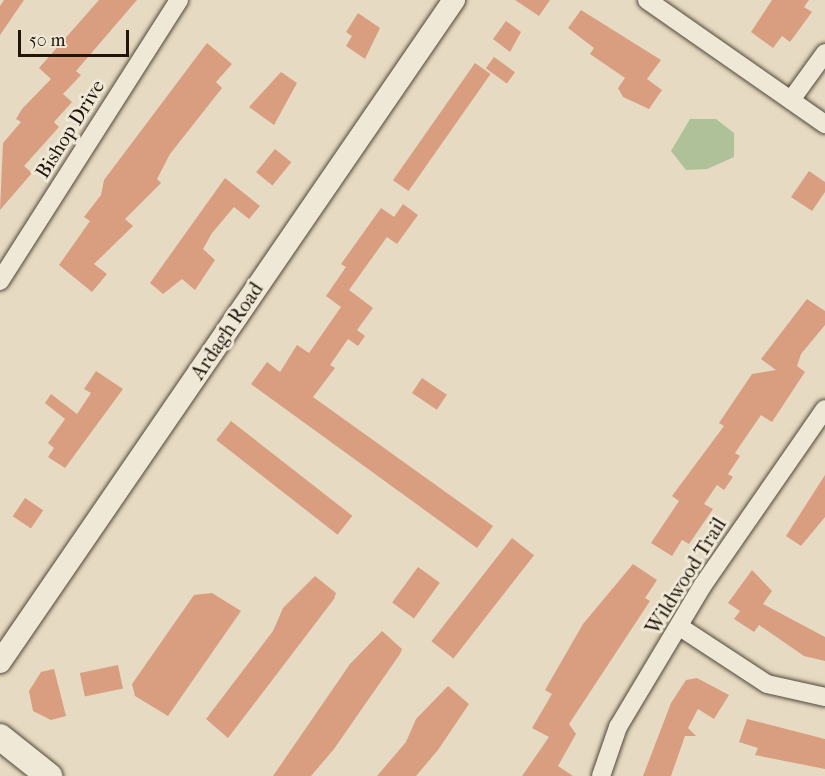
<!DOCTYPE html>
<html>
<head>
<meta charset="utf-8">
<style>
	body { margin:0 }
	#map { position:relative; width:825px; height:776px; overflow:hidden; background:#e6dbc2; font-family:"IM FELL French Canon",serif }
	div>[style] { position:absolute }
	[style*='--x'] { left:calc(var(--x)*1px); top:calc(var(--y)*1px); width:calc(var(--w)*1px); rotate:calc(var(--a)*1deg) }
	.green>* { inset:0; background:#aec198 }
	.building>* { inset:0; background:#d99d80; transform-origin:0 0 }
	.roads { filter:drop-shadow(0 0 2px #524639) drop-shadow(0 0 2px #524639) }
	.minor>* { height:18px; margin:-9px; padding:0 9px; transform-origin:9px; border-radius:9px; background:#efe8d7 }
	.tertiary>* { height:22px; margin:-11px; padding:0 11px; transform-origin:11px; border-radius:11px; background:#efe8d7 }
	.secondary>* { height:26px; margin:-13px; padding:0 13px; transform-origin:13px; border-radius:13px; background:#efe8d7 }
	span { translate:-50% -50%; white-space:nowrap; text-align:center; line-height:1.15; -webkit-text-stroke:6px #efe8d7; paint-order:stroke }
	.street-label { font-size:20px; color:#20140b }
	.scale { position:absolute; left:18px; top:30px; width:111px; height:27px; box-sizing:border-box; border:3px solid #20140b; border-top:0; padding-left:8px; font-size:18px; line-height:21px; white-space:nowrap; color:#20140b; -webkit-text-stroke:4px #efe8d7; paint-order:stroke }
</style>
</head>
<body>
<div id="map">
	<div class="green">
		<i style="clip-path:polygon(690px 119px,716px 119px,734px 133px,734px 157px,707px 169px,686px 170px,671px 151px)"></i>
	</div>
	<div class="building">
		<i style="clip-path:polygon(4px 0,24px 0,0 35px,0 6px)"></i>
		<i style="clip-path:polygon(99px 0,137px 0,76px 71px,81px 75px,63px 94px,72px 102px,54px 122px,59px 127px,24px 166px,32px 173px,0 210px,3px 143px,21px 122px,16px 119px,22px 109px,51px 79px,39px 68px)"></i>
		<i style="clip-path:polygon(515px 0,550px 0,539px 16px)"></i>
		<i style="clip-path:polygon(772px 0,809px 0,804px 7px,812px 12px,790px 42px,782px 36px,773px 48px,751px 32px)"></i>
		<i style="clip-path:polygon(581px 10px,661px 60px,647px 79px,662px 90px,649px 109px,623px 97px,618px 88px,625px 78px,590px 54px,594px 48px,568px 28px)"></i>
		<i style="clip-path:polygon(358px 13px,380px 28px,365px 59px,346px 46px,352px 36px,346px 32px)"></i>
		<i style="clip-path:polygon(506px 21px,521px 32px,510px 52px,493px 39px)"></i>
		<i style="clip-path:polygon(207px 43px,232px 64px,216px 82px,222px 88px,170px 154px,157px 179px,161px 183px,125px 219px,133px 226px,94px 264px,107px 274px,92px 292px,59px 265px,90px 221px,84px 217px,101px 195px,104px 180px)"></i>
		<i style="left:494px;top:57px;width:26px;height:14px;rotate:36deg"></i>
		<i style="left:475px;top:63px;width:19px;height:143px;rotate:35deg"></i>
		<i style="clip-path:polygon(281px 72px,297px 83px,274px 125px,249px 107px)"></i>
		<i style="left:275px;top:149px;width:21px;height:30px;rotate:39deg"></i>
		<i style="clip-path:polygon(809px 171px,825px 182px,825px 192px,812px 211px,791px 197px)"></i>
		<i style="clip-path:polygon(225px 178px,260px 206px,249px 219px,234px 207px,212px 233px,203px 249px,215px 260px,195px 290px,182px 279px,163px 294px,150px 283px)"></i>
		<i style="clip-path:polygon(403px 204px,418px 215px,397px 244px,387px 237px,349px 290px,373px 308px,357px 330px,365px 336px,358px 346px,348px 339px,330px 365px,335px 368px,313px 397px,493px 526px,477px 548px,251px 384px,267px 362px,280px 372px,297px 345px,309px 353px,341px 307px,326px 296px,346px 267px,341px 264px,381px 208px,394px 217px)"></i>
		<i style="clip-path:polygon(807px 299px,825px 311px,825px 325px,801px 354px,797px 366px,805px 372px,772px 422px,761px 415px,735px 453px,740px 456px,728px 474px,733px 477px,724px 490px,717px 485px,704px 504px,713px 509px,689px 544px,682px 540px,672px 556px,651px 543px,679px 501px,672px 496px,724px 426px,719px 423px,752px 374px,776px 370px,761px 359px)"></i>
		<i style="clip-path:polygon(96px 371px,123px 389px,65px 468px,48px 457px,54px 448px,48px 443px,65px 419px,45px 403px,51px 394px,77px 414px,91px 393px,84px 389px)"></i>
		<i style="left:422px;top:378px;width:30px;height:18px;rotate:34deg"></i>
		<i style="left:231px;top:421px;width:154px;height:24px;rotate:38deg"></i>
		<i style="clip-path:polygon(825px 475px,825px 517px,801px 546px,786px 536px)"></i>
		<i style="left:25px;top:498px;width:22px;height:22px;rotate:34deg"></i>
		<i style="left:512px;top:538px;width:28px;height:131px;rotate:38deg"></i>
		<i style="clip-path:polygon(633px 564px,657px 580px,645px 598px,650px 601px,569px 724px,576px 734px,558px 766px,573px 776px,522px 776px,549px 737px,532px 728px,552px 694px,545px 690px,583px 624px)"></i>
		<i style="left:418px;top:567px;width:27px;height:44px;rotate:36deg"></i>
		<i style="clip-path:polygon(752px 570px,772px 591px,763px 604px,825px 637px,825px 661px,804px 656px,759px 625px,754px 632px,734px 619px,740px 611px,728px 603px)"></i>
		<i style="clip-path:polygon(315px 576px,336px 593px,334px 599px,228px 738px,206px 719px,273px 631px,283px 608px)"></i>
		<i style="clip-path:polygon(212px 593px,241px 611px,168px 716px,135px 696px,132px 684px,194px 595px)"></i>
		<i style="clip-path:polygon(382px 631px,402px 649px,400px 654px,334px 749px,311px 776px,273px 776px,350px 664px)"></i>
		<i style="left:118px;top:665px;width:24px;height:39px;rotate:78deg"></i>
		<i style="clip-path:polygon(54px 669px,66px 716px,51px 720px,33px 711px,29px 691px,41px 672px)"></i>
		<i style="clip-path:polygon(697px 678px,729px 695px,714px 719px,698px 709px,688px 728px,696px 736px,685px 736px,671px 776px,643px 776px,671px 703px,686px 680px)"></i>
		<i style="clip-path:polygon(448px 686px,469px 704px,438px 750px,416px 776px,377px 776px,406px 742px,416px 719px)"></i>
		<i style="clip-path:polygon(747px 719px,825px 739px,825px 769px,755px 755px,758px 748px,739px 742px)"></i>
	</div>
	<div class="roads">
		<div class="minor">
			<i style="--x:647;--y:0;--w:217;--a:34.9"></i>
			<i style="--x:791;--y:100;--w:58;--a:-54.1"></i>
			<i style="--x:0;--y:281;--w:333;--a:-57.5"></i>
			<i style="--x:680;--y:627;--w:104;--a:33.2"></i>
			<i style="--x:767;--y:684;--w:59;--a:12.6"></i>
			<i style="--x:601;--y:776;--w:52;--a:-70.9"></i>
			<i style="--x:618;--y:727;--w:165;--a:-59.1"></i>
			<i style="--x:703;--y:585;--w:214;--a:-55.3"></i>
		</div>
		<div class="tertiary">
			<i style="--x:0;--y:662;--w:803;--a:-55.56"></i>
		</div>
		<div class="secondary">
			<i style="--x:0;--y:737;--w:63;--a:38.5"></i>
		</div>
	</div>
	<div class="street-label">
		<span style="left:70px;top:129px;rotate:-58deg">Bishop Drive</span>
		<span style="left:227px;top:331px;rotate:-56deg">Ardagh Road</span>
		<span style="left:686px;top:576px;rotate:-58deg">Wildwood Trail</span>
	</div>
	<div class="scale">50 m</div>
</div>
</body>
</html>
